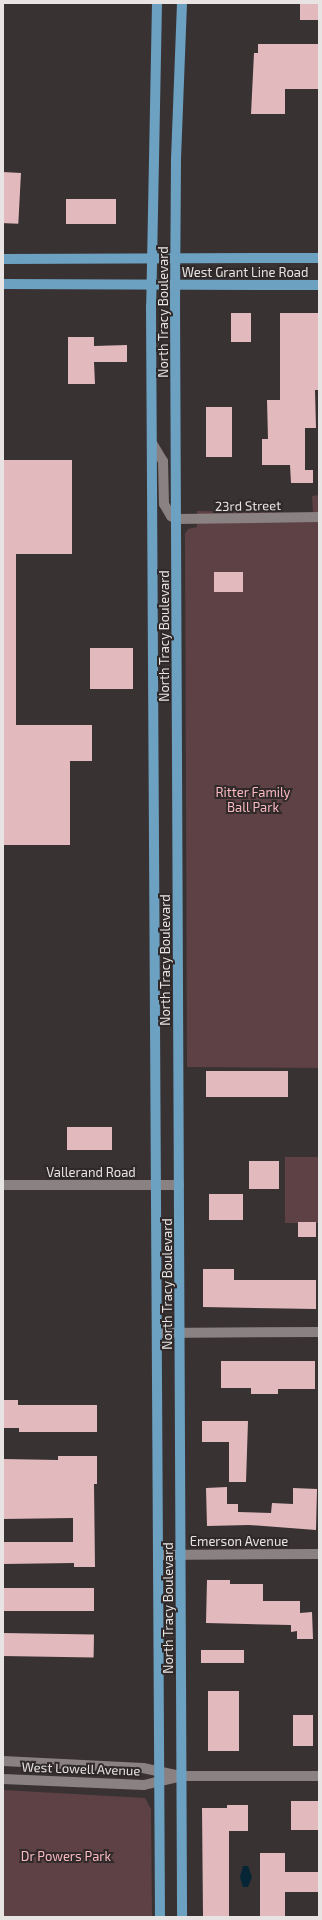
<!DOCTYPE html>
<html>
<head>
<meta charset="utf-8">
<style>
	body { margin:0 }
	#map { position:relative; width:322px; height:1920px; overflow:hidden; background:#393233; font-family:"Exo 2",sans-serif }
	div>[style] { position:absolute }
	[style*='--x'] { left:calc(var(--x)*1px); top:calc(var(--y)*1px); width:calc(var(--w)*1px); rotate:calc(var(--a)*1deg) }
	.green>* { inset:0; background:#5e4144; transform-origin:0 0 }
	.water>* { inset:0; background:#062535 }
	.building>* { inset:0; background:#e2babe; transform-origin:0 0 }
	.minor>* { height:10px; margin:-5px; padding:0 5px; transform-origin:5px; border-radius:5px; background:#898182 }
	.tertiary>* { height:10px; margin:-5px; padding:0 5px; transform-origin:5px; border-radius:5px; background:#898182 }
	.primary>* { height:10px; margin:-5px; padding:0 5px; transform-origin:5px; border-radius:5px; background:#6ca1c2 }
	span { translate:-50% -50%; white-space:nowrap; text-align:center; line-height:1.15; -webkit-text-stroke:4px #2f2929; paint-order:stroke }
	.street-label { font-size:13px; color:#e8e4e4 }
	.park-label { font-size:13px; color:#fbb9c0 }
	.frame { position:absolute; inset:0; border:4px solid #e8e4e4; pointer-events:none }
</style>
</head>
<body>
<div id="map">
	<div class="green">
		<i style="clip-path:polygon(319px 495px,319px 1068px,187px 1067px,185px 534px,188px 529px,197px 527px,197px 511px,313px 513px,312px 496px)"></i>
		<i style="left:285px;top:1157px;width:34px;height:66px"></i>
		<i style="clip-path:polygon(3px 1790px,145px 1798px,151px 1809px,152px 1917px,3px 1917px)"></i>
	</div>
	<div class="water">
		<i style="clip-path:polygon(243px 1866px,248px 1866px,252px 1877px,248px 1887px,243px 1887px,240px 1877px)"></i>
	</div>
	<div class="building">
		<i style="left:300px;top:3px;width:19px;height:17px"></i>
		<i style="clip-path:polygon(258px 44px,319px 44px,319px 89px,285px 89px,285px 114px,251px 114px,254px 53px,258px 53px)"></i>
		<i style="left:3px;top:172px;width:18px;height:51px;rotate:3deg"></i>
		<i style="left:66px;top:199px;width:50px;height:25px"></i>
		<i style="left:231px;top:313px;width:20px;height:29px"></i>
		<i style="clip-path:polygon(280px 313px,319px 313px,319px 390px,315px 390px,316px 428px,305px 428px,305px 470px,313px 470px,313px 483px,291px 483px,290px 465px,262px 465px,262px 439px,268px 439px,267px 400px,280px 400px)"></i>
		<i style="clip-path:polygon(68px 337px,94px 337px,94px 346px,127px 345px,127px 362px,94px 362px,95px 384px,68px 384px)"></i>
		<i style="left:206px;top:407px;width:26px;height:50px"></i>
		<i style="clip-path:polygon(3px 460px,72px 460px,72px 554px,16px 554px,16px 725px,92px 725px,92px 761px,70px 761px,70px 845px,3px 845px)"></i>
		<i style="left:214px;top:572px;width:29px;height:20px"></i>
		<i style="left:90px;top:648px;width:43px;height:41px"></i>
		<i style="left:206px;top:1071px;width:82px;height:26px"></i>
		<i style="left:67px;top:1127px;width:45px;height:23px"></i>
		<i style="left:249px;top:1161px;width:30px;height:28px"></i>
		<i style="left:209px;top:1194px;width:34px;height:26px"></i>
		<i style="left:298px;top:1222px;width:18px;height:15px"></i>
		<i style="clip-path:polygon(203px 1269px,234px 1269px,234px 1280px,316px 1280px,316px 1309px,203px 1307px)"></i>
		<i style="clip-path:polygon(221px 1361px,315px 1361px,315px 1389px,278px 1389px,278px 1394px,251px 1394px,251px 1388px,221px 1388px)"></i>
		<i style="clip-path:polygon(3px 1400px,18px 1400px,18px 1405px,97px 1405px,97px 1432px,19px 1432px,19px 1428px,3px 1428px)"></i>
		<i style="clip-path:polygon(202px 1421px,248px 1421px,246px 1482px,229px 1482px,229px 1442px,202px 1442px)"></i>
		<i style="clip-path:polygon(58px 1456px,97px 1456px,97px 1484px,94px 1484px,95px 1567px,74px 1567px,74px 1563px,3px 1564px,3px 1542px,73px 1542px,73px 1518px,3px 1519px,3px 1459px,58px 1460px)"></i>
		<i style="clip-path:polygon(227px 1487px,227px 1504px,238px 1504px,238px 1512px,271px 1513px,272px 1503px,293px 1504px,293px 1488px,317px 1489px,316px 1530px,249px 1525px,207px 1526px,206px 1488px)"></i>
		<i style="clip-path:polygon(207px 1580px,230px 1580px,230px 1584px,263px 1584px,263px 1601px,300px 1601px,300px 1613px,312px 1612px,313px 1639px,297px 1639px,297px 1631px,291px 1632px,291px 1625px,206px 1623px)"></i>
		<i style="left:3px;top:1588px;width:91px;height:23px"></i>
		<i style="left:3px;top:1633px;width:91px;height:23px;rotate:1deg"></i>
		<i style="left:201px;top:1650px;width:43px;height:13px"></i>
		<i style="left:208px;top:1691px;width:31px;height:60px"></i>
		<i style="left:293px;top:1715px;width:20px;height:31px"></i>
		<i style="left:291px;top:1801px;width:27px;height:29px"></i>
		<i style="clip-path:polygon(227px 1805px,248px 1805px,248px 1831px,229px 1831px,229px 1917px,206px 1917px,203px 1916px,202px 1808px,227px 1808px)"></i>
		<i style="clip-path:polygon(260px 1853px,285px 1853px,285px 1872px,318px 1872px,318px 1892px,285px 1892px,285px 1916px,260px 1917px)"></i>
	</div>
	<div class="minor">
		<i style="--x:152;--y:443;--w:21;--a:59"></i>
		<i style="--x:163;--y:461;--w:43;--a:88.7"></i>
		<i style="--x:164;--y:504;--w:14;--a:60"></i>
		<i style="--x:171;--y:516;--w:7;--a:27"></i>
		<i style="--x:177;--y:519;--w:142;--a:-0.8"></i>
		<i style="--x:3;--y:1185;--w:176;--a:0"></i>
		<i style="--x:158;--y:1333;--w:161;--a:-0.4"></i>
		<i style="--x:159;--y:1555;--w:160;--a:-0.4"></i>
	</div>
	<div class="tertiary">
		<i style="--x:3;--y:1761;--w:140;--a:2.9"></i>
		<i style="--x:143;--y:1768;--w:38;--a:12"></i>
		<i style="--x:3;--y:1779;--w:141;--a:2.4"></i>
		<i style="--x:144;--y:1785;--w:39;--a:-13"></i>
		<i style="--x:182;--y:1776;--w:137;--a:0"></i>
	</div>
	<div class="primary">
		<i style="--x:157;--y:3;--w:303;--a:91.1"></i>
		<i style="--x:151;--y:306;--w:1611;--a:89.68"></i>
		<i style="--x:182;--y:3;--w:158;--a:92.2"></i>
		<i style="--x:176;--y:161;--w:140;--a:90.4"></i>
		<i style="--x:175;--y:301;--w:1616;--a:89.75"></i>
		<i style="--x:3;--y:259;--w:316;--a:-0.2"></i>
		<i style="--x:3;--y:284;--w:316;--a:0.2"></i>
	</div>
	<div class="street-label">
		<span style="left:245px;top:272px">West Grant Line Road</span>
		<span style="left:163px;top:312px;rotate:-90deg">North Tracy Boulevard</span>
		<span style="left:248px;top:506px;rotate:-1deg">23rd Street</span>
		<span style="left:164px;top:636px;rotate:-90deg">North Tracy Boulevard</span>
		<span style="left:165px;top:960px;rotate:-90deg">North Tracy Boulevard</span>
		<span style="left:91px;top:1172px">Vallerand Road</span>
		<span style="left:167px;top:1284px;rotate:-90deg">North Tracy Boulevard</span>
		<span style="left:239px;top:1541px">Emerson Avenue</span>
		<span style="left:168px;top:1608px;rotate:-90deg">North Tracy Boulevard</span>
		<span style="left:81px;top:1769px;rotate:2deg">West Lowell Avenue</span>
	</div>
	<div class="park-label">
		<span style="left:253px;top:800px">Ritter Family<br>Ball Park</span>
		<span style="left:66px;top:1856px">Dr Powers Park</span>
	</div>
	<div class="frame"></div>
</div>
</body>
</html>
